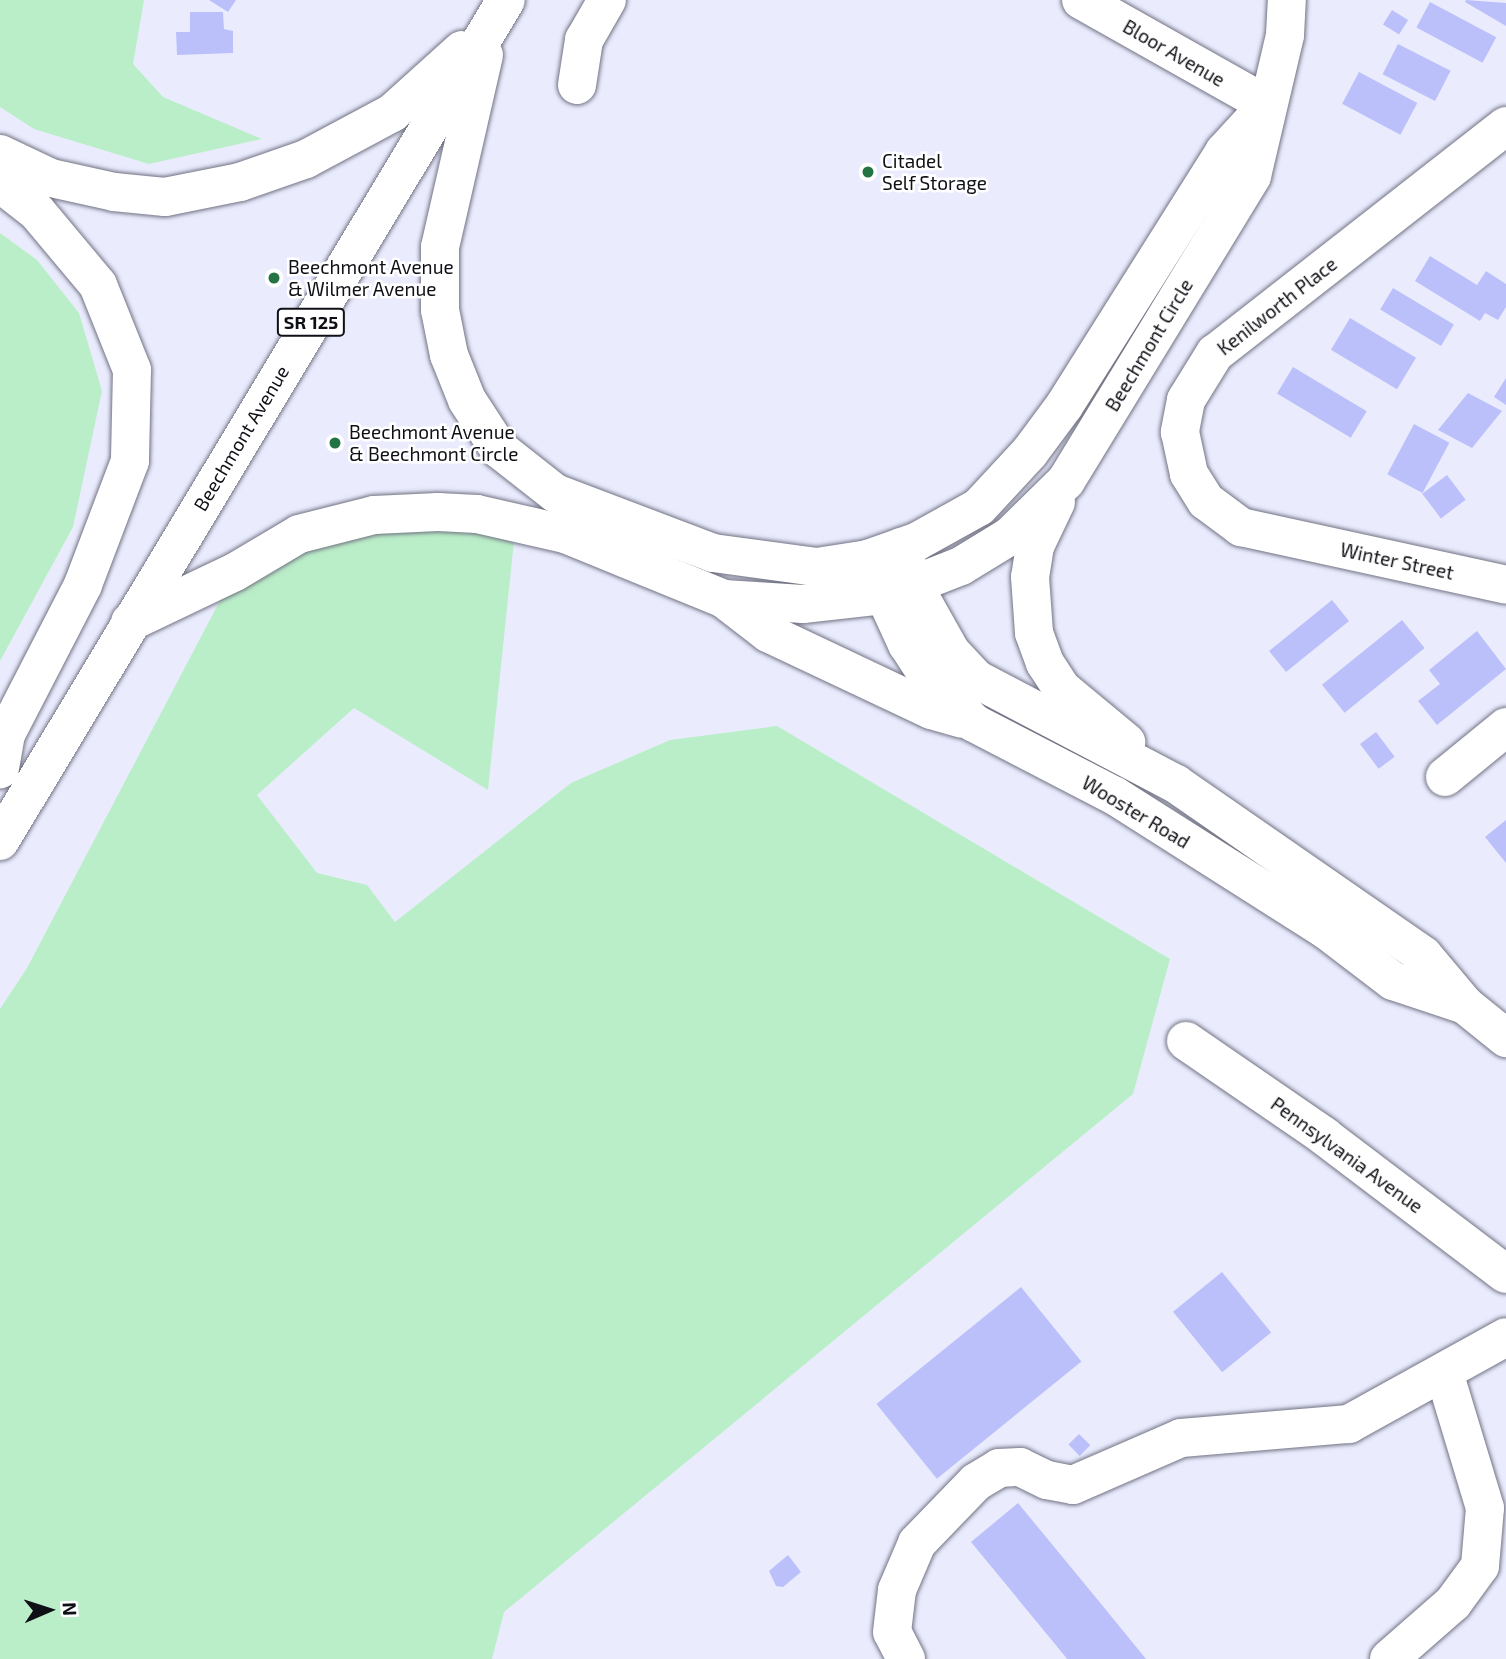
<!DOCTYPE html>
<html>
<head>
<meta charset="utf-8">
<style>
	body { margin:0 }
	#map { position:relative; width:1506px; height:1659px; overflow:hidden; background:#eaecfe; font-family:"Exo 2",sans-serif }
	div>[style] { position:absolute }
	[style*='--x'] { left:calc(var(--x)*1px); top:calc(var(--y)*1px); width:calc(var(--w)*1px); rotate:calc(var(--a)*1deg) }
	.green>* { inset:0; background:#baeec8 }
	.building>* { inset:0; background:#bbc0fa; transform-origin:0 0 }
	.roads { filter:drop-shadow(0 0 2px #717383) drop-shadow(0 0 2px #717383) }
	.minor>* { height:38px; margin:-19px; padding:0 19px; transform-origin:19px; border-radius:19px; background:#fff }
	.highway>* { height:38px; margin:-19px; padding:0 19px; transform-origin:19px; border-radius:19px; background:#fff }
	.dots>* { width:19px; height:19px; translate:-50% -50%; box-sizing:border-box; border:4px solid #fff; border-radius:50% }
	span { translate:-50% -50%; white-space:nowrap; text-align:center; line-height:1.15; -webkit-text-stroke:5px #fff; paint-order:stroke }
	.shield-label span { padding:2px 5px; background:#fff; border:2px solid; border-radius:5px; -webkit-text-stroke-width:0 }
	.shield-label { font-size:18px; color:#0f1016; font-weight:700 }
	.street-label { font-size:19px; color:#0f1016 }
	.poi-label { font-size:19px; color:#0f1016 }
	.left { translate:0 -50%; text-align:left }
	.north { position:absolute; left:14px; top:1575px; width:70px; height:70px; -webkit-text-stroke:5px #fff; paint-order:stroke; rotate:87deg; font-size:19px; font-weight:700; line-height:28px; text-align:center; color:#0f1016 }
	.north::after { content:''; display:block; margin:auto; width:24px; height:32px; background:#0f1016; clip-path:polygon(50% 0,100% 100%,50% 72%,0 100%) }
</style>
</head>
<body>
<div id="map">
	<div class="green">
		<i style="clip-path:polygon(0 0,144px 0,133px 64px,163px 97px,262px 139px,149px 164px,34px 129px,0 107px)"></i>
		<i style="clip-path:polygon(0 233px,37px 260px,79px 313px,102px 391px,73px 527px,0 661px)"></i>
		<i style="clip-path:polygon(516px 522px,488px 790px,354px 708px,257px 795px,317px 873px,367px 885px,395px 922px,571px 783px,670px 740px,777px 726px,1170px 959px,1133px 1094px,504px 1612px,492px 1659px,0 1659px,0 1009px,27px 968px,235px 572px,299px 534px)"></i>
	</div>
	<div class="building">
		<i style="clip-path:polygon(209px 0,236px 0,228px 12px)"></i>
		<i style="clip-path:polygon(1466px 0,1506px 3px,1506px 26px,1465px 2px)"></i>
		<i style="left:1430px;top:2px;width:75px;height:29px;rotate:28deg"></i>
		<i style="left:1392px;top:10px;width:19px;height:17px;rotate:32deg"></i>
		<i style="clip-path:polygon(190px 12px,223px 12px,224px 29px,233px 31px,233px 53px,177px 55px,176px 32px,190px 32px)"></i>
		<i style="left:1398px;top:44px;width:59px;height:34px;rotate:27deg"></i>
		<i style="left:1359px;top:72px;width:66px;height:36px;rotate:28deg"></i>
		<i style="clip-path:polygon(1430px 256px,1477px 285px,1486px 271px,1506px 284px,1506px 307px,1498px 320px,1485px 313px,1480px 321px,1415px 281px)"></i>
		<i style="left:1393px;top:288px;width:71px;height:25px;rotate:31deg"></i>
		<i style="left:1350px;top:318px;width:77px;height:37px;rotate:31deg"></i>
		<i style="left:1293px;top:367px;width:86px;height:31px;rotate:31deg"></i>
		<i style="clip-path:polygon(1506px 378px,1506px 405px,1494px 397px)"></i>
		<i style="clip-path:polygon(1468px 393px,1502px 411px,1472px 448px,1438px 430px)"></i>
		<i style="left:1414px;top:424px;width:40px;height:57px;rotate:28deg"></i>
		<i style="left:1447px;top:475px;width:31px;height:31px;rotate:53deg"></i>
		<i style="left:1332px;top:600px;width:27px;height:81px;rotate:51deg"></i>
		<i style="left:1402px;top:620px;width:36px;height:103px;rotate:51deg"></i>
		<i style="clip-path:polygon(1477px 631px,1506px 669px,1437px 725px,1418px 701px,1440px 684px,1429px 670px)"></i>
		<i style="left:1376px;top:732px;width:31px;height:20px;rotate:53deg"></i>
		<i style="clip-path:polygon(1506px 820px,1506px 863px,1485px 837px)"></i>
		<i style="left:1222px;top:1272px;width:78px;height:63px;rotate:51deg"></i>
		<i style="left:1021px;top:1287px;width:96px;height:186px;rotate:51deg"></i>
		<i style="left:1079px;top:1434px;width:16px;height:15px;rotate:45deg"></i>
		<i style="clip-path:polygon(1018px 1503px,1102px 1605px,1146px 1659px,1067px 1659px,1064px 1655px,971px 1542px)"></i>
		<i style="clip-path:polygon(788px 1555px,801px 1572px,783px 1587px,776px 1586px,769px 1571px)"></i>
	</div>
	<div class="roads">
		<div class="minor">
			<i style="--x:1081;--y:0;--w:214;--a:29.4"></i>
			<i style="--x:577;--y:85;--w:46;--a:-81.2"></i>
			<i style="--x:584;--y:40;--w:46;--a:-60.1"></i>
			<i style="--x:1267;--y:105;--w:64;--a:132.5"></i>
			<i style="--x:1224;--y:152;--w:300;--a:122.2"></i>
			<i style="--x:1064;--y:406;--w:57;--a:126.5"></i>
			<i style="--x:1030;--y:452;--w:75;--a:132.8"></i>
			<i style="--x:979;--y:507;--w:72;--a:150.9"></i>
			<i style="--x:916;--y:542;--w:51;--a:160.5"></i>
			<i style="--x:868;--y:559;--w:94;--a:65.4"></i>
			<i style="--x:907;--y:644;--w:44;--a:57"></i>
			<i style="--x:931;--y:681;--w:60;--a:44.3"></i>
			<i style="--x:974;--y:723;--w:159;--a:27.4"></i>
			<i style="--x:1115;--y:796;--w:250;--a:32.4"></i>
			<i style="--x:1326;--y:930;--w:84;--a:37.3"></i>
			<i style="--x:1393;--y:981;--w:76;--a:18.4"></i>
			<i style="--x:1506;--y:126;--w:369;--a:142"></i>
			<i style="--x:1215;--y:353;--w:55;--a:121.7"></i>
			<i style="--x:1186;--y:400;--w:33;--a:101"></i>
			<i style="--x:1180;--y:432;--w:43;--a:77.9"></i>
			<i style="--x:1189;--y:474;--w:32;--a:58"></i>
			<i style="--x:1206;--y:501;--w:44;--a:36.6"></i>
			<i style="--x:1241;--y:527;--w:271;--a:12.3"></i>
			<i style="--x:1056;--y:502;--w:49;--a:115.5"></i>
			<i style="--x:1035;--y:546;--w:31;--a:99"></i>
			<i style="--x:1030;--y:577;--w:56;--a:85.9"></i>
			<i style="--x:1034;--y:633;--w:32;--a:70"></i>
			<i style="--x:1045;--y:663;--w:30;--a:57"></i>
			<i style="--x:1061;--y:688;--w:85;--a:39.7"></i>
			<i style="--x:901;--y:547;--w:41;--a:71.6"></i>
			<i style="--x:914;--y:586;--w:76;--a:60.7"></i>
			<i style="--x:951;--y:652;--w:37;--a:47"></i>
			<i style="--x:976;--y:679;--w:226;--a:27.7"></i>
			<i style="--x:1176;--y:784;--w:300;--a:34.7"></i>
			<i style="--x:1423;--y:955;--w:65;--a:50"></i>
			<i style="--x:1465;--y:1005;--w:53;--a:38.8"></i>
			<i style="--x:892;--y:593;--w:74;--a:-21.4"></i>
			<i style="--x:961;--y:566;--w:57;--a:-31.5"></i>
			<i style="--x:1010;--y:536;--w:78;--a:-44.5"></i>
			<i style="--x:1066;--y:481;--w:357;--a:-58.6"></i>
			<i style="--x:1252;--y:176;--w:145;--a:-76.8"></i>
			<i style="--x:1285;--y:35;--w:35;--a:-87"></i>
			<i style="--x:724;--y:599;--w:56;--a:37.7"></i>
			<i style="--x:768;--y:633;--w:180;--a:25.3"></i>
			<i style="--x:931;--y:710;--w:32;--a:16"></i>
			<i style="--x:1445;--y:777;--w:79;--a:-39.3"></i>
			<i style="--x:1186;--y:1041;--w:168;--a:34.5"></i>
			<i style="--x:1324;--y:1136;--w:228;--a:37.2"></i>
			<i style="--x:906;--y:1659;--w:30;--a:-117"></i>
			<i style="--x:892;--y:1632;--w:42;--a:-83.2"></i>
			<i style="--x:897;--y:1590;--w:51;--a:-66.9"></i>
			<i style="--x:917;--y:1543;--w:85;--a:-46"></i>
			<i style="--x:976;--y:1482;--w:27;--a:-31"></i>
			<i style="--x:999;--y:1468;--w:21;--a:-3"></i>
			<i style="--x:1020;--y:1467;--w:30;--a:26"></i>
			<i style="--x:1047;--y:1480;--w:26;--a:11"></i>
			<i style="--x:1073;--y:1485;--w:118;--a:-23.5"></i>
			<i style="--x:1181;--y:1438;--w:169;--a:-4.8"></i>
			<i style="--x:1349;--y:1424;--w:179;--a:-29"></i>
			<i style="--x:1389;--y:1659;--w:85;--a:-41.2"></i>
			<i style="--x:1453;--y:1603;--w:46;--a:-53.9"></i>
			<i style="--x:1480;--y:1566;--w:58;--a:-85.1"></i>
			<i style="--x:1485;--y:1508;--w:142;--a:-106.8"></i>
		</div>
		<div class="highway">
			<i style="--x:484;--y:55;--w:197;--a:102.9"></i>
			<i style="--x:440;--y:247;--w:63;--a:90"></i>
			<i style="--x:440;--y:310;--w:46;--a:78.7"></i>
			<i style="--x:449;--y:355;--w:48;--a:68.2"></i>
			<i style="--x:467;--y:400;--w:59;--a:56.9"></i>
			<i style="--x:499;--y:449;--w:71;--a:38.2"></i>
			<i style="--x:555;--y:493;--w:169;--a:20.8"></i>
			<i style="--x:713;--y:553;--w:105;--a:7.7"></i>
			<i style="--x:817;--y:567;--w:52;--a:-8.9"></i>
			<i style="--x:0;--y:154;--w:56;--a:25.2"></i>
			<i style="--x:51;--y:178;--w:65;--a:12.5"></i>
			<i style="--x:114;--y:192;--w:51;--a:5.6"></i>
			<i style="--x:165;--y:197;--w:76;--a:-11.3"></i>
			<i style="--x:240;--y:182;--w:70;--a:-19.2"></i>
			<i style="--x:306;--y:159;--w:98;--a:-28.1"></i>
			<i style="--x:392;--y:113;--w:94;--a:-42"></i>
			<i style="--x:0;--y:183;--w:47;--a:38.1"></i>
			<i style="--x:37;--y:212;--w:95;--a:50.1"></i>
			<i style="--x:98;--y:285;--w:92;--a:68.2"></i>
			<i style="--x:132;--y:370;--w:91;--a:91.3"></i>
			<i style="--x:130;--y:461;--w:133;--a:110.8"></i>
			<i style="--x:83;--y:585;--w:168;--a:117.3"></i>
			<i style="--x:6;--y:734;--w:36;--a:100"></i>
			<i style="--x:130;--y:622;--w:116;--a:-25.5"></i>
			<i style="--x:235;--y:572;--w:74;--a:-30.7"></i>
			<i style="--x:299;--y:534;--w:77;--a:-14.2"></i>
			<i style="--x:374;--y:515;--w:64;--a:-2.7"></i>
			<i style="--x:438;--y:512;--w:39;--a:3"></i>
			<i style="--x:477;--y:514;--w:90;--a:12.8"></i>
			<i style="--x:565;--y:534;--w:172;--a:22.2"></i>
			<i style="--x:724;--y:599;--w:79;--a:3.6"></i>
			<i style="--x:803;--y:604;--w:81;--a:-6.3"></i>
			<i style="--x:0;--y:841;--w:981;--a:-58.97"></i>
		</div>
	</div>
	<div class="dots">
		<i style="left:868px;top:172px;background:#247344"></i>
		<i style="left:274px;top:278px;background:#247344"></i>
		<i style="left:335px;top:443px;background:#247344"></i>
	</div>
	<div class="shield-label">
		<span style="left:311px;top:322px">SR 125</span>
	</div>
	<div class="street-label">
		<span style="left:1174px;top:53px;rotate:30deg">Bloor Avenue</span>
		<span style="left:1277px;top:306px;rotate:-38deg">Kenilworth Place</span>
		<span style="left:1149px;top:345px;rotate:-59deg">Beechmont Circle</span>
		<span style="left:241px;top:438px;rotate:-59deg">Beechmont Avenue</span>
		<span style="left:1397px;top:561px;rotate:12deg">Winter Street</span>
		<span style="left:1136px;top:812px;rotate:31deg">Wooster Road</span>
		<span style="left:1347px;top:1155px;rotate:36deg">Pennsylvania Avenue</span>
	</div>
	<div class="poi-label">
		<span class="left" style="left:882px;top:172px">Citadel<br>Self Storage</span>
		<span class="left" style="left:288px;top:278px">Beechmont Avenue<br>&amp; Wilmer Avenue</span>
		<span class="left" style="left:349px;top:443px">Beechmont Avenue<br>&amp; Beechmont Circle</span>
	</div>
	<div class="north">N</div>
</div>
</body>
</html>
